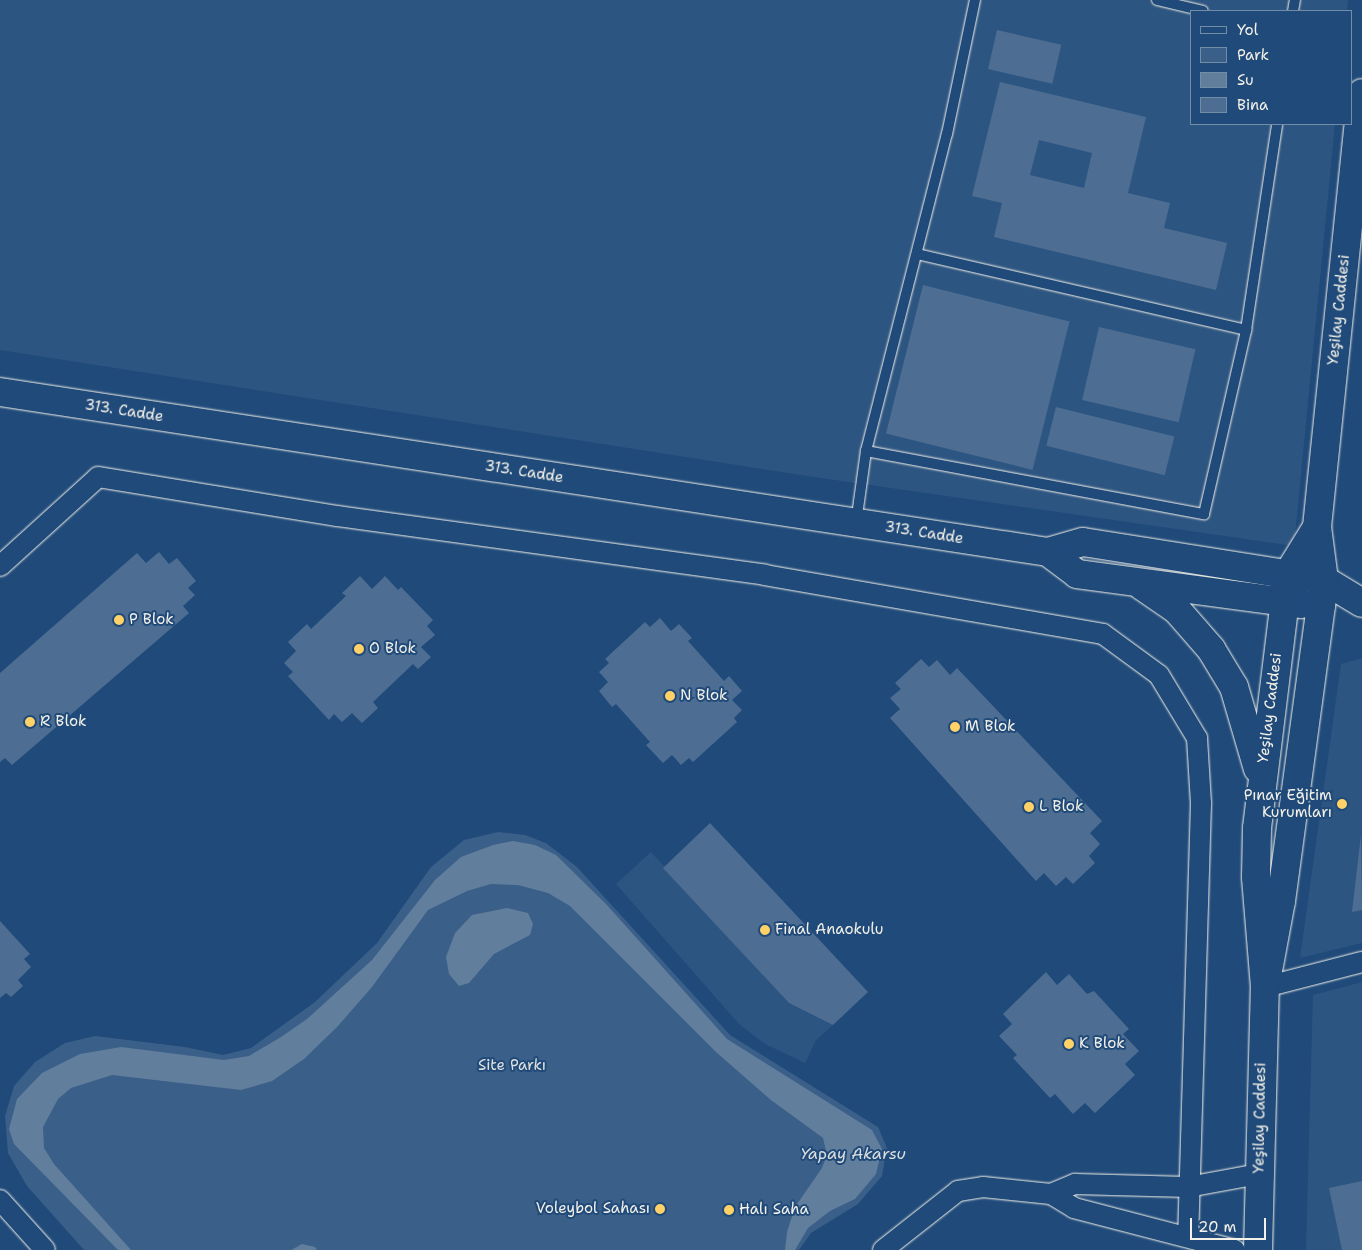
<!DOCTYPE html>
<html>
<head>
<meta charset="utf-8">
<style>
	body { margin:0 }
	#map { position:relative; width:1362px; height:1250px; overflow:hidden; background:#1f4a7a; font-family:"Shantell Sans",sans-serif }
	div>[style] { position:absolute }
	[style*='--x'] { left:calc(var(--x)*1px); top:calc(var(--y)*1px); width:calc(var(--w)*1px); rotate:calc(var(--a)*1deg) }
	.built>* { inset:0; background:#2d5581 }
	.green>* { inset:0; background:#3a5f88 }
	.water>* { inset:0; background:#627e9d }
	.building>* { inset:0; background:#4d6e92; transform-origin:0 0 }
	.roads { filter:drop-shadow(0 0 1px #f4f1e8) drop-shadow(0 0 1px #f4f1e8) }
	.service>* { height:10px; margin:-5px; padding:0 5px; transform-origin:5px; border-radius:5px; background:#1f4a7a }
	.minor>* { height:20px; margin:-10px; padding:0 10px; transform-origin:10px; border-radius:10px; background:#1f4a7a }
	.secondary>* { height:28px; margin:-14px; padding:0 14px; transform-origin:14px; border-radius:14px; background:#1f4a7a }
	.dots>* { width:14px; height:14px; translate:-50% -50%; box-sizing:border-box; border:2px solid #1f4a7a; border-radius:50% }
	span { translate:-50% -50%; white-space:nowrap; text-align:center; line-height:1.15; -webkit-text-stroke:4px #1f4a7a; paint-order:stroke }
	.street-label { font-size:15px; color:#f4f1e8 }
	.poi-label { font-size:15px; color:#f4f1e8 }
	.left { translate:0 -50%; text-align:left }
	.right { translate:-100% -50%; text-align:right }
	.park-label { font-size:15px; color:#e1e2de }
	.water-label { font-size:16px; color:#dee0dd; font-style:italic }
	.legend { position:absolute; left:1190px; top:10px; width:162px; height:115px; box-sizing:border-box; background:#1f4a7a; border:1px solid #748da6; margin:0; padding:6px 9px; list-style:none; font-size:15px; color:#f4f1e8 }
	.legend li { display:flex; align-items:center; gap:10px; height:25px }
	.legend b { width:25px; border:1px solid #748da6 }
	.scale { position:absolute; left:1190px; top:1218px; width:76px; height:22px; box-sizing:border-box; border:2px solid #f4f1e8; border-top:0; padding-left:6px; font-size:15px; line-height:18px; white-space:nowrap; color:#f4f1e8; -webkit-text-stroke:4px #1f4a7a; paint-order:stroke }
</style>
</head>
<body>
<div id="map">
	<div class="built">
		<i style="clip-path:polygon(0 0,1348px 0,1347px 11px,1191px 11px,1191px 124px,1335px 124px,1294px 546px,814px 477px,0 350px)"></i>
		<i style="clip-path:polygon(1362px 658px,1362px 943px,1300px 958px,1341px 664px)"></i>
		<i style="clip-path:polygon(651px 852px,789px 1003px,833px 1025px,816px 1040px,805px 1063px,765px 1044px,739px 1024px,616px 884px)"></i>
		<i style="clip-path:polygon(1362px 982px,1362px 1250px,1306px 1250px,1313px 995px)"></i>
	</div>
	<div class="green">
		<i style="clip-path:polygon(498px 832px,525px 835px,546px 843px,577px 867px,730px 1035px,878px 1127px,887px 1148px,882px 1176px,858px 1204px,811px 1233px,799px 1250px,84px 1250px,27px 1186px,8px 1153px,5px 1116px,14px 1086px,35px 1062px,65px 1043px,95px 1036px,185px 1047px,223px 1055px,251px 1048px,315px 1002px,377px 943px,431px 867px,464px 840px)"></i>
	</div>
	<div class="water">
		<i style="clip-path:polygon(513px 841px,535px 845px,556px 855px,606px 904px,727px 1039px,872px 1130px,882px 1149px,876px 1174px,855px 1199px,830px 1211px,808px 1228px,795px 1250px,785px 1250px,787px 1232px,795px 1207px,822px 1168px,827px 1155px,823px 1138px,771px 1100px,716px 1052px,570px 906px,548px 893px,518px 885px,491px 884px,467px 891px,428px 910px,372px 987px,338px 1026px,304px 1059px,272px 1081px,241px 1090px,112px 1075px,71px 1088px,58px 1099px,43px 1127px,44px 1148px,54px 1164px,131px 1250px,118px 1250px,14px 1144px,9px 1129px,17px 1099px,42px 1073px,80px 1054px,121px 1047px,224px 1060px,249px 1056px,281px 1037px,307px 1019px,372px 960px,435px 880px,461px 857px,493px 845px)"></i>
		<i style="clip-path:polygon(507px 908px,528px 913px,533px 924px,530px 935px,494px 954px,469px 983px,459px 986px,449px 974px,446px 957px,455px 933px,472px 915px)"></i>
		<i style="clip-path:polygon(302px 1244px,315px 1247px,317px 1250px,291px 1250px)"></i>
	</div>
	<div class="building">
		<i style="left:997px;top:30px;width:66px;height:40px;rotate:13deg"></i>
		<i style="clip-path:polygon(evenodd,1000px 82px,1146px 117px,1128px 193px,1170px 203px,1164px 228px,1227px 243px,1216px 290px,994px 237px,1002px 203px,972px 196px,1000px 82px,1039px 140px,1092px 153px,1084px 188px,1030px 175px,1039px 140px)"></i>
		<i style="left:923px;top:285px;width:151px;height:153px;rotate:14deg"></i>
		<i style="left:1099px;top:327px;width:99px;height:75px;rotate:13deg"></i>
		<i style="left:1056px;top:407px;width:122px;height:40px;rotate:14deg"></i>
		<i style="clip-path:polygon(159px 552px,169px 564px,177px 558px,196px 581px,188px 588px,195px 595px,183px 606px,189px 613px,12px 765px,5px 758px,0 762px,0 673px,137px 553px,146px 563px)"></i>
		<i style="clip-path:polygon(360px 576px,372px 589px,385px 576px,398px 590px,401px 587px,433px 620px,427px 626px,435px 635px,421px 647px,431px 657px,418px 669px,413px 664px,373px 702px,378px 708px,362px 723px,352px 713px,342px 722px,334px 714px,329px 720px,288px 676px,293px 672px,284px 663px,296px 651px,288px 642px,307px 624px,311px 629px,346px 596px,342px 593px)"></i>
		<i style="clip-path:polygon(660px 618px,671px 631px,679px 624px,692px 638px,688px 641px,724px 681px,729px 676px,742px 691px,732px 700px,742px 710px,734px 718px,737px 722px,693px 762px,689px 758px,681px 765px,672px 755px,663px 763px,646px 745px,650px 742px,616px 704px,612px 707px,599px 691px,608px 682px,599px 672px,609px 663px,605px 659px,645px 622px,650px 627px)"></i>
		<i style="clip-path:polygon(921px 659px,929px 667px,937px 660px,950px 675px,957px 668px,1102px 821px,1090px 833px,1100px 844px,1089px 856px,1095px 863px,1073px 884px,1066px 877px,1056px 886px,1044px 873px,1036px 881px,890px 718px,900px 709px,890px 698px,901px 689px,895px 683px)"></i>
		<i style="clip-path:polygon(710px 823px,868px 992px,833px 1025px,789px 1003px,663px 868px)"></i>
		<i style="clip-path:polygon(1361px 835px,1362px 910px,1352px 912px)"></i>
		<i style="clip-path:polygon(0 921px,30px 954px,24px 959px,31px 967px,18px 980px,23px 986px,11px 997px,6px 993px,0 998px)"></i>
		<i style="clip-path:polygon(1046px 972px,1057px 985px,1069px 974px,1087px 994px,1094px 991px,1129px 1029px,1123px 1034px,1139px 1051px,1125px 1064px,1135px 1075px,1095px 1113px,1085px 1103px,1073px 1114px,1055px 1094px,1050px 1098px,1013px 1058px,1017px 1055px,999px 1036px,1012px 1024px,1003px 1014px)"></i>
		<i style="clip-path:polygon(1362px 1181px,1362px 1250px,1342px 1250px,1329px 1188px)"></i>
	</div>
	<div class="roads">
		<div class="service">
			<i style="--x:1157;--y:0;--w:47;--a:13.4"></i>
			<i style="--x:1293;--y:11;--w:11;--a:-80"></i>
			<i style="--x:917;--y:254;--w:338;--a:13"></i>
			<i style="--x:866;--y:451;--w:344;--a:10.6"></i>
			<i style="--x:1204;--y:514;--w:189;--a:-77.1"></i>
			<i style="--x:1246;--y:330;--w:208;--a:-81.4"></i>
			<i style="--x:856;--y:523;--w:73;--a:-82.1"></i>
			<i style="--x:866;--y:451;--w:327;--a:-75.7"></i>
			<i style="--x:947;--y:134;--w:137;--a:-78.2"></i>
		</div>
		<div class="minor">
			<i style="--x:0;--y:566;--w:132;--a:-42.2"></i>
			<i style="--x:98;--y:477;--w:242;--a:9.3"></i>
			<i style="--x:337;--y:516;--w:432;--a:7.8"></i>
			<i style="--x:765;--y:575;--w:343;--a:9.9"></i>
			<i style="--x:1103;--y:634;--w:69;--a:36.2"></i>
			<i style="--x:1159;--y:675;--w:74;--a:58.9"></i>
			<i style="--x:1197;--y:738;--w:65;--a:86.5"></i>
			<i style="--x:1201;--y:803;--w:434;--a:91.7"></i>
			<i style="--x:1265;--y:987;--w:100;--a:-14.5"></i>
			<i style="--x:1051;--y:1194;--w:26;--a:-23"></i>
			<i style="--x:1075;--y:1184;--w:113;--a:1.5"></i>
			<i style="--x:1188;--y:1187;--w:72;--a:-10.4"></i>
			<i style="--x:0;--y:1200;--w:67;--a:48"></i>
			<i style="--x:883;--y:1250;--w:95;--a:-38.2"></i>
			<i style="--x:958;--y:1191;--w:25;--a:-9"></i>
			<i style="--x:983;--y:1187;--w:68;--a:5.9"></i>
			<i style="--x:1051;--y:1194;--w:27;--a:31"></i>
			<i style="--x:1074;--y:1208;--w:166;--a:14.6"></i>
		</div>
		<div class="secondary">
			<i style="--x:0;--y:392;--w:1060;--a:8.68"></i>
			<i style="--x:1048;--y:552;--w:36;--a:-16"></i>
			<i style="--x:1083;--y:542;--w:244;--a:9"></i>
			<i style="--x:1324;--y:580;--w:44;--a:31.2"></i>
			<i style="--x:1048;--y:552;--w:36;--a:37"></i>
			<i style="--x:1077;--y:574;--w:227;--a:7.6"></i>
			<i style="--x:1142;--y:586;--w:42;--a:34.4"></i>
			<i style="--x:1177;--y:610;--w:52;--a:48.9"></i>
			<i style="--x:1211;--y:649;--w:44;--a:58.8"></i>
			<i style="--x:1234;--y:687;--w:85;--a:73.7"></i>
			<i style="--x:1265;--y:987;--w:87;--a:-79.5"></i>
			<i style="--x:1281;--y:901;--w:298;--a:-82.3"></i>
			<i style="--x:1321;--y:606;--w:26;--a:-83"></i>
			<i style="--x:1324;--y:580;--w:53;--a:-97.5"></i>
			<i style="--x:1317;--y:527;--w:436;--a:-84.1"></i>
			<i style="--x:1258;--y:1250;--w:263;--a:-88.5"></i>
			<i style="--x:1265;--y:987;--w:110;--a:-94.7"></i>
			<i style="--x:1256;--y:877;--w:49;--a:-88.8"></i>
			<i style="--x:1257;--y:828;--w:256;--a:-83"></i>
			<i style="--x:1288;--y:574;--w:55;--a:-58.3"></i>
		</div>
	</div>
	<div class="dots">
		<i style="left:119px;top:620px;background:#ffd166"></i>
		<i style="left:359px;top:649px;background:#ffd166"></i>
		<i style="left:670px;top:696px;background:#ffd166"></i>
		<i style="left:30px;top:722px;background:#ffd166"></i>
		<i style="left:955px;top:727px;background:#ffd166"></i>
		<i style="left:1342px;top:804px;background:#ffd166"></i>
		<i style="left:1029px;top:807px;background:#ffd166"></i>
		<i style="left:765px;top:930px;background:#ffd166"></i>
		<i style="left:1069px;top:1044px;background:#ffd166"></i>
		<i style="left:660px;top:1209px;background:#ffd166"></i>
		<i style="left:729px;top:1210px;background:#ffd166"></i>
	</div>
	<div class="street-label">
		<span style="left:1339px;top:310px;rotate:-84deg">Yeşilay Caddesi</span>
		<span style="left:124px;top:411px;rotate:9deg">313. Cadde</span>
		<span style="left:524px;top:472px;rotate:9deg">313. Cadde</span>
		<span style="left:924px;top:533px;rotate:9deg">313. Cadde</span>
		<span style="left:1270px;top:708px;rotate:-83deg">Yeşilay Caddesi</span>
		<span style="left:1260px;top:1118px;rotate:-89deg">Yeşilay Caddesi</span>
	</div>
	<div class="poi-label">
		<span class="left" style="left:129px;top:620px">P Blok</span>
		<span class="left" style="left:369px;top:649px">O Blok</span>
		<span class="left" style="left:680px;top:696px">N Blok</span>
		<span class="left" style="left:40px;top:722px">R Blok</span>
		<span class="left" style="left:965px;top:727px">M Blok</span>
		<span class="right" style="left:1332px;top:804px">Pınar Eğitim<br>Kurumları</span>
		<span class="left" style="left:1039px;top:807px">L Blok</span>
		<span class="left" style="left:775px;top:930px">Final Anaokulu</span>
		<span class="left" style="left:1079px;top:1044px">K Blok</span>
		<span class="right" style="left:650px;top:1209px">Voleybol Sahası</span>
		<span class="left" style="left:739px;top:1210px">Halı Saha</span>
	</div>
	<div class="park-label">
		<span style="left:512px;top:1066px">Site Parkı</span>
	</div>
	<div class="water-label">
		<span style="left:853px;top:1154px">Yapay Akarsu</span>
	</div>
	<ul class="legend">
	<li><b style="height:6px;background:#1f4a7a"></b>Yol</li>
	<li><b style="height:14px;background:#3a5f88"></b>Park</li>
	<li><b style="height:14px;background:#627e9d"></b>Su</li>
	<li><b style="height:14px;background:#4d6e92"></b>Bina</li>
	</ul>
	<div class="scale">20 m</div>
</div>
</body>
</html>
